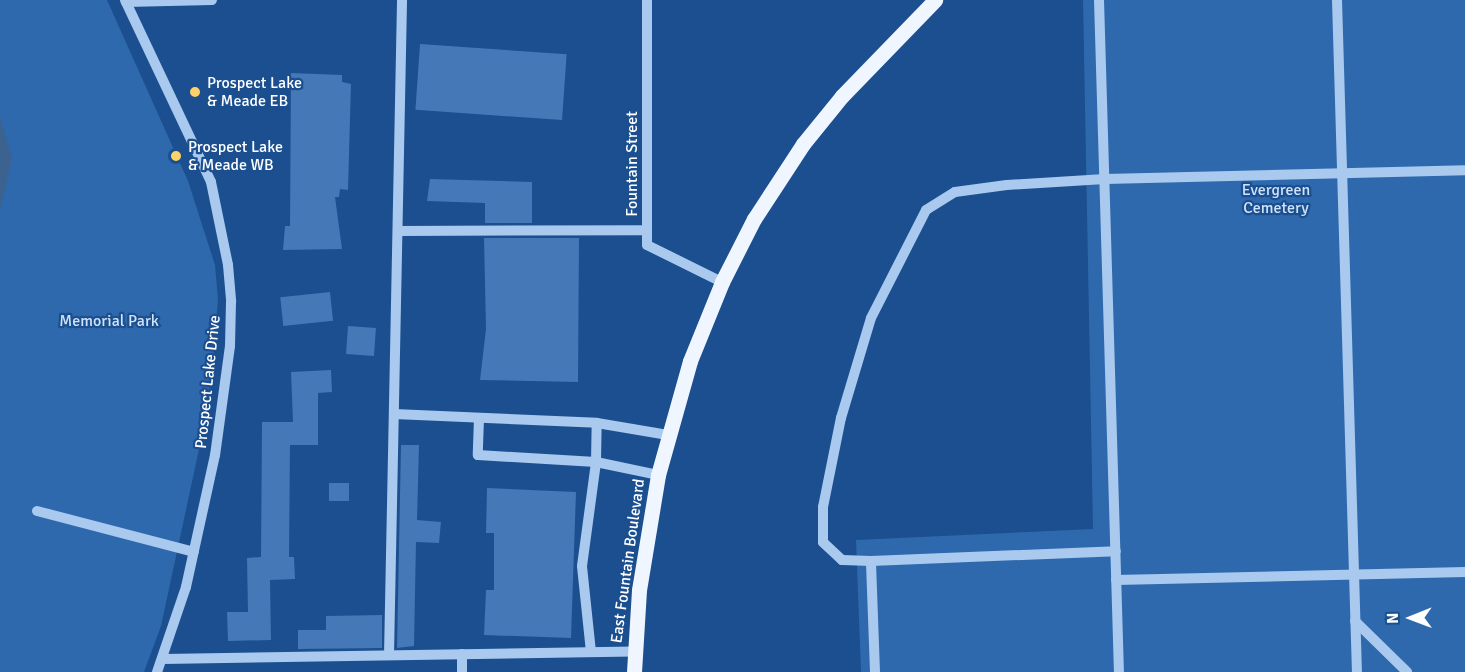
<!DOCTYPE html>
<html>
<head>
<meta charset="utf-8">
<style>
	body { margin:0 }
	#map { position:relative; width:1465px; height:672px; overflow:hidden; background:#1b4f8f; font-family:Signika,sans-serif }
	div>[style] { position:absolute }
	[style*='--x'] { left:calc(var(--x)*1px); top:calc(var(--y)*1px); width:calc(var(--w)*1px); rotate:calc(var(--a)*1deg) }
	.green>* { inset:0; background:#2e69ad }
	.water>* { inset:0; background:#3c6290 }
	.building>* { inset:0; background:#4478b7; transform-origin:0 0 }
	.minor>* { height:10px; margin:-5px; padding:0 5px; transform-origin:5px; border-radius:5px; background:#a9c9ee }
	.major>* { height:15px; margin:-7.5px; padding:0 7.5px; transform-origin:7.5px; border-radius:7.5px; background:#f0f6ff }
	.dots>* { width:16px; height:16px; translate:-50% -50%; box-sizing:border-box; border:3px solid #1b4f8f; border-radius:50% }
	span { translate:-50% -50%; white-space:nowrap; text-align:center; line-height:1.15; -webkit-text-stroke:4.5px #1b4f8f; paint-order:stroke }
	.poi-label { font-size:16px; color:#fff }
	.left { translate:0 -50%; text-align:left }
	.street-label { font-size:16px; color:#fff }
	.park-label { font-size:16px; color:#cfe3fa }
	.north { position:absolute; left:1381px; top:588px; width:60px; height:60px; -webkit-text-stroke:4px #1b4f8f; paint-order:stroke; rotate:269deg; font-size:16px; font-weight:700; line-height:24px; text-align:center; color:#fff }
	.north::after { content:''; display:block; margin:auto; width:21px; height:27px; background:#fff; clip-path:polygon(50% 0,100% 100%,50% 72%,0 100%) }
</style>
</head>
<body>
<div id="map">
	<div class="green">
		<i style="clip-path:polygon(0 0,107px 0,188px 181px,215px 265px,218px 299px,210px 398px,161px 626px,144px 672px,0 672px)"></i>
		<i style="clip-path:polygon(1083px 0,1465px 0,1465px 672px,861px 672px,856px 540px,1093px 529px)"></i>
	</div>
	<div class="water">
		<i style="clip-path:polygon(0 117px,12px 158px,0 210px)"></i>
	</div>
	<div class="building">
		<i style="left:420px;top:44px;width:147px;height:66px;rotate:4deg"></i>
		<i style="clip-path:polygon(291px 73px,342px 75px,342px 82px,351px 84px,348px 190px,340px 189px,339px 197px,335px 197px,342px 249px,283px 250px,285px 226px,290px 226px)"></i>
		<i style="clip-path:polygon(430px 179px,532px 182px,532px 223px,485px 223px,485px 203px,427px 201px)"></i>
		<i style="clip-path:polygon(484px 238px,579px 238px,578px 382px,480px 380px,486px 329px)"></i>
		<i style="left:330px;top:292px;width:29px;height:50px;rotate:84deg"></i>
		<i style="left:348px;top:326px;width:28px;height:28px;rotate:4deg"></i>
		<i style="clip-path:polygon(331px 370px,332px 392px,318px 393px,318px 445px,290px 445px,289px 557px,294px 557px,295px 579px,270px 580px,271px 640px,228px 641px,227px 612px,248px 612px,247px 558px,261px 557px,262px 422px,293px 422px,291px 372px)"></i>
		<i style="clip-path:polygon(401px 445px,419px 445px,417px 520px,441px 522px,439px 543px,416px 542px,414px 646px,397px 648px)"></i>
		<i style="left:349px;top:483px;width:18px;height:20px;rotate:90deg"></i>
		<i style="clip-path:polygon(487px 488px,576px 492px,571px 638px,484px 635px,486px 590px,494px 590px,494px 533px,486px 533px)"></i>
		<i style="clip-path:polygon(382px 615px,382px 648px,298px 649px,298px 630px,326px 630px,326px 616px)"></i>
	</div>
	<div class="minor">
		<i style="--x:125;--y:0;--w:201;--a:64.7"></i>
		<i style="--x:211;--y:182;--w:85;--a:78.4"></i>
		<i style="--x:228;--y:265;--w:37;--a:85"></i>
		<i style="--x:231;--y:302;--w:44;--a:91.3"></i>
		<i style="--x:230;--y:346;--w:110;--a:97.8"></i>
		<i style="--x:215;--y:455;--w:135;--a:102.4"></i>
		<i style="--x:186;--y:587;--w:90;--a:108.8"></i>
		<i style="--x:647;--y:0;--w:245;--a:90"></i>
		<i style="--x:647;--y:245;--w:84;--a:26.3"></i>
		<i style="--x:1099;--y:0;--w:672;--a:88.3"></i>
		<i style="--x:1337;--y:0;--w:672;--a:88.3"></i>
		<i style="--x:126;--y:2;--w:86;--a:-1.3"></i>
		<i style="--x:398;--y:231;--w:249;--a:-0.2"></i>
		<i style="--x:394;--y:414;--w:203;--a:2.5"></i>
		<i style="--x:597;--y:423;--w:72;--a:9.6"></i>
		<i style="--x:479;--y:418;--w:37;--a:92"></i>
		<i style="--x:478;--y:455;--w:118;--a:3.4"></i>
		<i style="--x:596;--y:462;--w:39;--a:-89"></i>
		<i style="--x:37;--y:511;--w:162;--a:14.6"></i>
		<i style="--x:871;--y:561;--w:29;--a:-178"></i>
		<i style="--x:842;--y:560;--w:26;--a:-137"></i>
		<i style="--x:823;--y:542;--w:35;--a:-90"></i>
		<i style="--x:823;--y:507;--w:91;--a:-78.6"></i>
		<i style="--x:841;--y:418;--w:104;--a:-73.3"></i>
		<i style="--x:871;--y:318;--w:121;--a:-63"></i>
		<i style="--x:926;--y:210;--w:34;--a:-32"></i>
		<i style="--x:955;--y:192;--w:52;--a:-7.7"></i>
		<i style="--x:1007;--y:185;--w:98;--a:-3.5"></i>
		<i style="--x:1105;--y:179;--w:360;--a:-1.4"></i>
		<i style="--x:1116;--y:580;--w:349;--a:-1.3"></i>
		<i style="--x:1355;--y:621;--w:73;--a:44.4"></i>
		<i style="--x:591;--y:652;--w:86;--a:-96"></i>
		<i style="--x:582;--y:566;--w:105;--a:-82.3"></i>
		<i style="--x:596;--y:462;--w:63;--a:11.8"></i>
		<i style="--x:389;--y:655;--w:655;--a:-88.86"></i>
		<i style="--x:163;--y:659;--w:471;--a:-0.9"></i>
		<i style="--x:462;--y:672;--w:18;--a:-90"></i>
		<i style="--x:875;--y:672;--w:111;--a:-92.1"></i>
		<i style="--x:871;--y:561;--w:245;--a:-2.3"></i>
	</div>
	<div class="major">
		<i style="--x:634;--y:672;--w:82;--a:-86.5"></i>
		<i style="--x:639;--y:590;--w:117;--a:-80.6"></i>
		<i style="--x:658;--y:475;--w:118;--a:-74.3"></i>
		<i style="--x:690;--y:361;--w:85;--a:-67.9"></i>
		<i style="--x:722;--y:282;--w:71;--a:-63.1"></i>
		<i style="--x:754;--y:219;--w:90;--a:-56.8"></i>
		<i style="--x:803;--y:144;--w:62;--a:-50.9"></i>
		<i style="--x:842;--y:96;--w:134;--a:-45.9"></i>
	</div>
	<div class="dots">
		<i style="left:195px;top:92px;background:#ffd166"></i>
		<i style="left:176px;top:156px;background:#ffd166"></i>
	</div>
	<div class="poi-label">
		<span class="left" style="left:207px;top:92px">Prospect Lake<br>&amp; Meade EB</span>
		<span class="left" style="left:188px;top:156px">Prospect Lake<br>&amp; Meade WB</span>
	</div>
	<div class="street-label">
		<span style="left:632px;top:164px;rotate:-90deg">Fountain Street</span>
		<span style="left:208px;top:382px;rotate:-84deg">Prospect Lake Drive</span>
		<span style="left:628px;top:561px;rotate:-82deg">East Fountain Boulevard</span>
	</div>
	<div class="park-label">
		<span style="left:1276px;top:199px">Evergreen<br>Cemetery</span>
		<span style="left:109px;top:321px">Memorial Park</span>
	</div>
	<div class="north">N</div>
</div>
</body>
</html>
